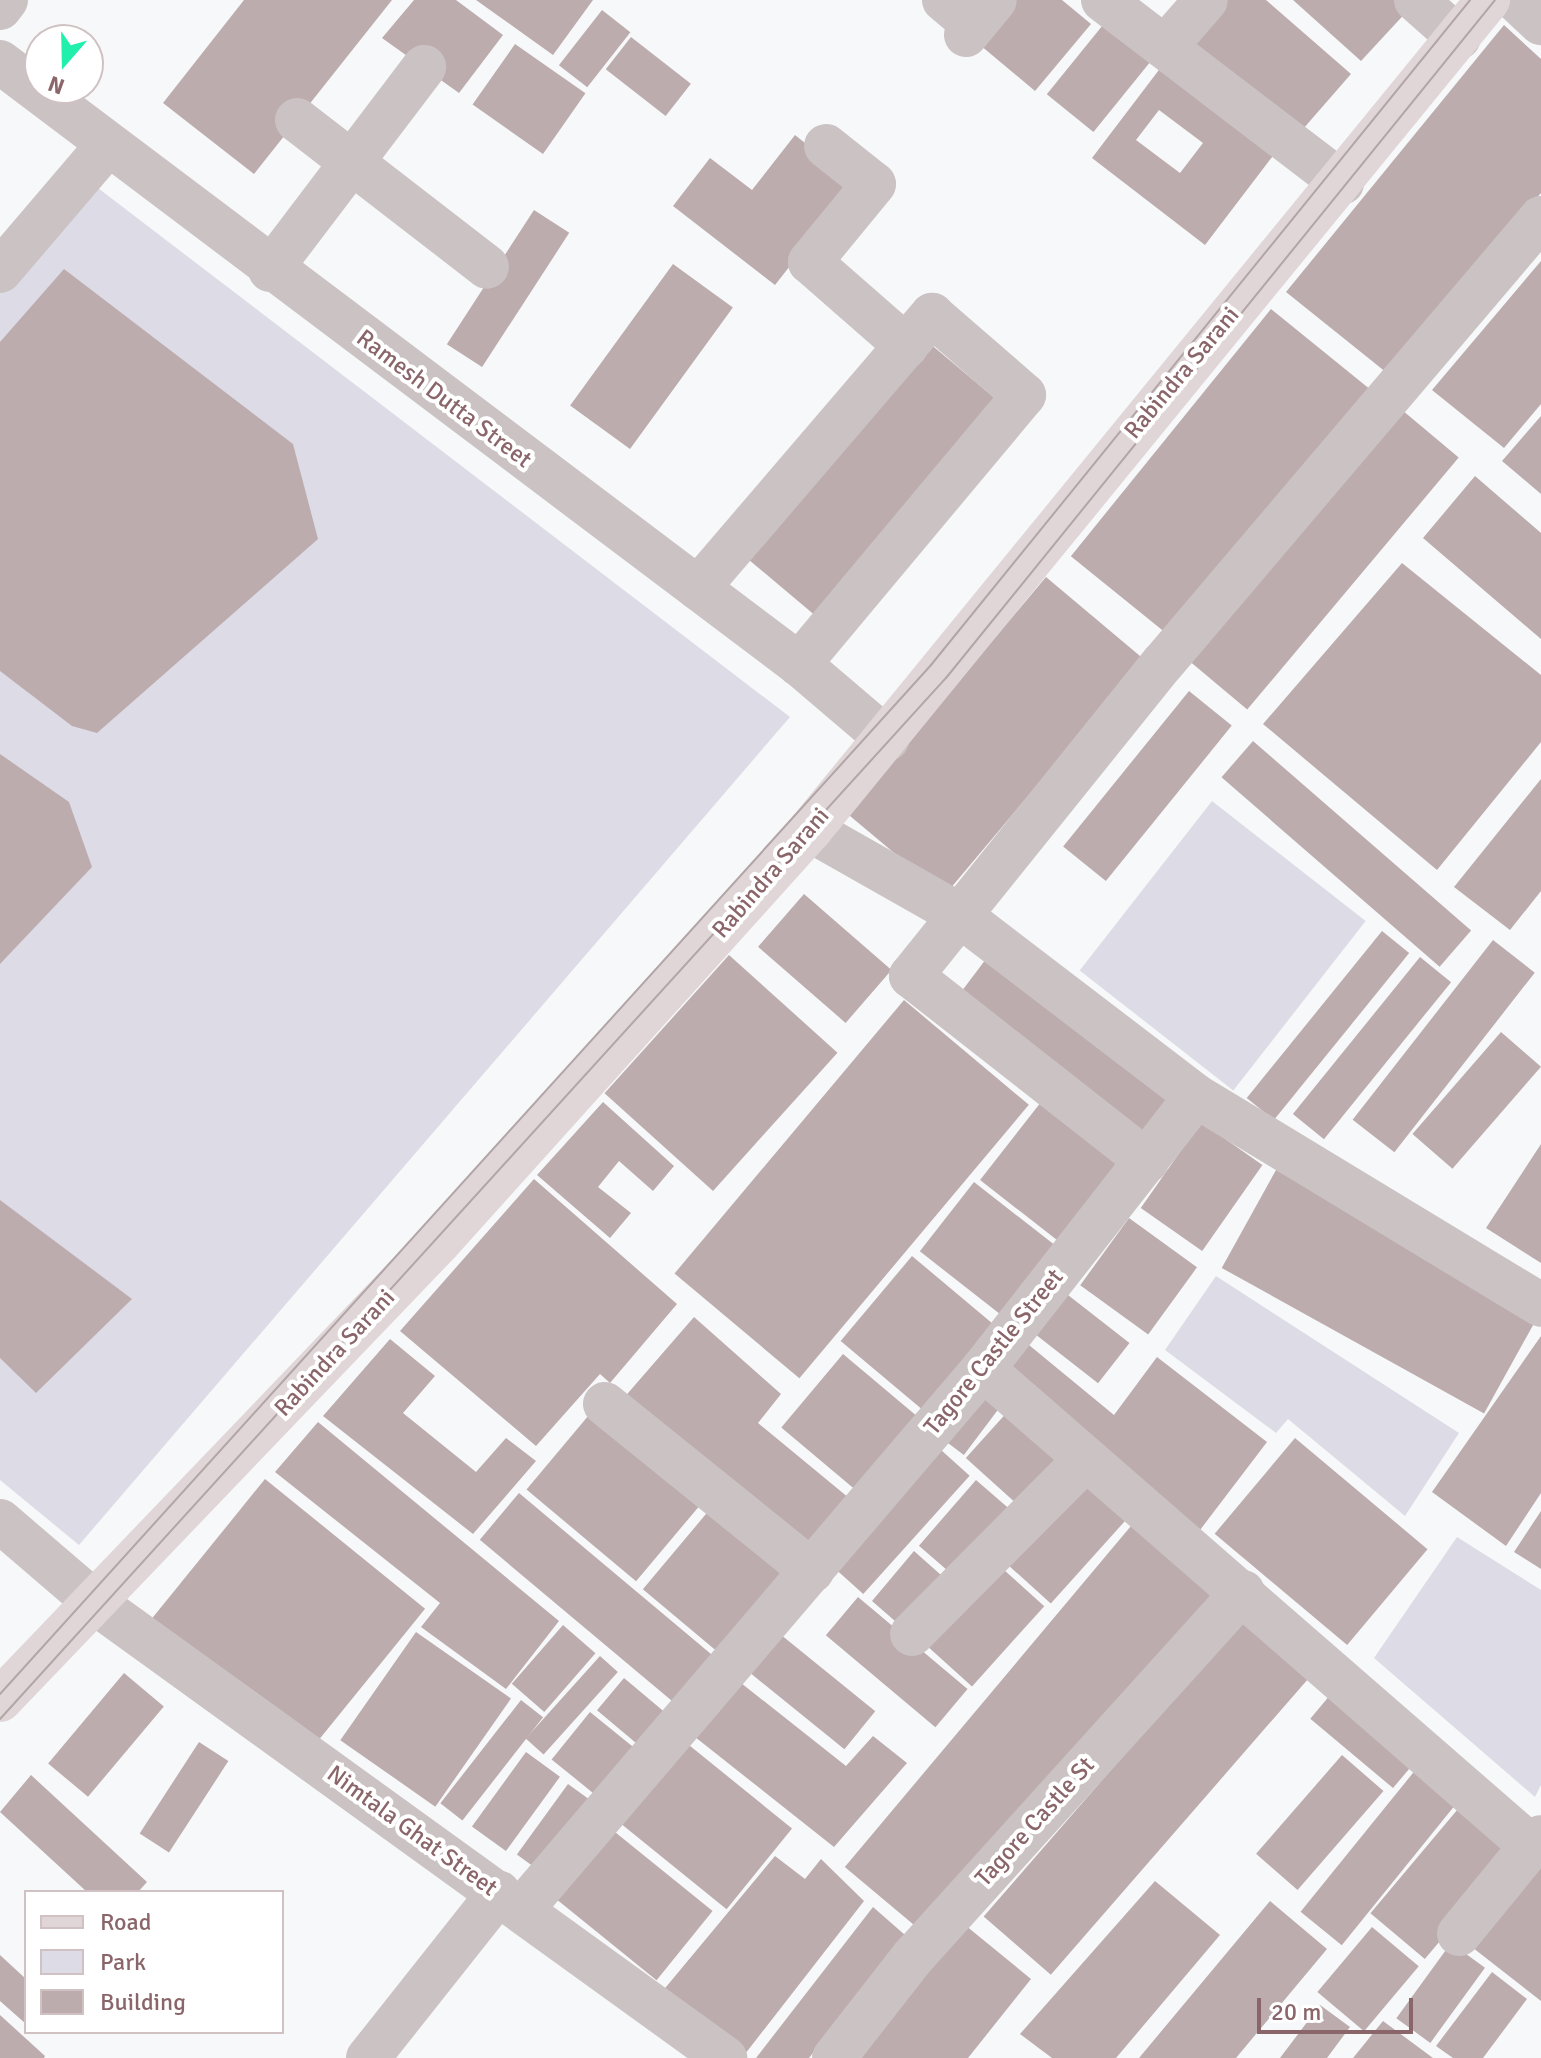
<!DOCTYPE html>
<html>
<head>
<meta charset="utf-8">
<style>
	body { margin:0 }
	#map { position:relative; width:1541px; height:2058px; overflow:hidden; background:#f7f8f9; font-family:Signika,sans-serif }
	div>[style] { position:absolute }
	[style*='--x'] { left:calc(var(--x)*1px); top:calc(var(--y)*1px); width:calc(var(--w)*1px); rotate:calc(var(--a)*1deg) }
	.green>* { inset:0; background:#dddce6; transform-origin:0 0 }
	.building>* { inset:0; background:#bcacae; transform-origin:0 0 }
	.minor>* { height:44px; margin:-22px; padding:0 22px; transform-origin:22px; border-radius:22px; background:#cbc2c3 }
	.major>* { height:44px; margin:-22px; padding:0 22px; transform-origin:22px; border-radius:22px; background:#e0d6d8 }
	.tram>* { height:2px; margin:-1px; padding:0 1px; transform-origin:1px; border-radius:1px; background:#b2a5a6 }
	span { translate:-50% -50%; white-space:nowrap; text-align:center; line-height:1.15; -webkit-text-stroke:8px #fff; paint-order:stroke }
	.street-label { font-size:24px; color:#8a666a }
	.legend { position:absolute; left:24px; top:1890px; width:260px; height:144px; box-sizing:border-box; background:#fff; border:2px solid #d0c2c3; margin:0; padding:10px 14px; list-style:none; font-size:24px; color:#8a666a }
	.legend li { display:flex; align-items:center; gap:16px; height:40px }
	.legend b { width:40px; border:2px solid #d0c2c3 }
	.north { position:absolute; left:24px; top:24px; width:80px; height:80px; box-sizing:border-box; background:#fff; border:2px solid #d0c2c3; border-radius:50%; rotate:200deg; font-size:22px; font-weight:700; line-height:32px; text-align:center; color:#8a666a }
	.north::after { content:''; display:block; margin:auto; width:28px; height:36px; background:#21efac; clip-path:polygon(50% 0,100% 100%,50% 72%,0 100%) }
	.scale { position:absolute; left:1257px; top:1998px; width:156px; height:36px; box-sizing:border-box; border:4px solid #8a666a; border-top:0; padding-left:10px; font-size:24px; line-height:28px; white-space:nowrap; color:#8a666a; -webkit-text-stroke:6px #fff; paint-order:stroke }
</style>
</head>
<body>
<div id="map">
	<div class="green">
		<i style="clip-path:polygon(77px 172px,790px 717px,79px 1545px,0 1480px,0 261px)"></i>
		<i style="left:1212px;top:801px;width:195px;height:215px;rotate:38deg"></i>
		<i style="clip-path:polygon(1216px 1276px,1459px 1433px,1405px 1516px,1288px 1419px,1276px 1433px,1165px 1350px)"></i>
		<i style="clip-path:polygon(1457px 1537px,1541px 1590px,1541px 1785px,1535px 1797px,1374px 1658px)"></i>
	</div>
	<div class="building">
		<i style="clip-path:polygon(244px 0,392px 0,254px 174px,163px 103px)"></i>
		<i style="clip-path:polygon(414px 0,456px 0,503px 35px,459px 93px,382px 38px)"></i>
		<i style="clip-path:polygon(476px 0,593px 0,553px 55px)"></i>
		<i style="clip-path:polygon(1007px 0,1062px 0,1091px 24px,1035px 91px,974px 40px)"></i>
		<i style="clip-path:polygon(1216px 0,1266px 0,1351px 74px,1296px 137px,1182px 39px)"></i>
		<i style="clip-path:polygon(1293px 0,1403px 0,1411px 7px,1361px 61px)"></i>
		<i style="left:602px;top:10px;width:36px;height:70px;rotate:38deg"></i>
		<i style="left:1111px;top:15px;width:60px;height:102px;rotate:39deg"></i>
		<i style="clip-path:polygon(1504px 25px,1541px 59px,1541px 193px,1387px 373px,1286px 292px)"></i>
		<i style="left:631px;top:37px;width:76px;height:41px;rotate:38deg"></i>
		<i style="left:515px;top:44px;width:86px;height:74px;rotate:35deg"></i>
		<i style="clip-path:polygon(evenodd,1168px 58px,1282px 144px,1205px 245px,1092px 158px,1168px 58px,1159px 110px,1203px 143px,1180px 173px,1136px 140px,1159px 110px)"></i>
		<i style="clip-path:polygon(795px 135px,855px 183px,775px 285px,673px 206px,710px 158px,752px 190px)"></i>
		<i style="left:534px;top:210px;width:42px;height:160px;rotate:33deg"></i>
		<i style="clip-path:polygon(1541px 261px,1541px 404px,1504px 448px,1432px 390px)"></i>
		<i style="left:673px;top:264px;width:74px;height:175px;rotate:36deg"></i>
		<i style="clip-path:polygon(64px 269px,293px 444px,318px 539px,97px 733px,72px 726px,0 671px,0 342px)"></i>
		<i style="left:1271px;top:309px;width:127px;height:318px;rotate:39deg"></i>
		<i style="left:928px;top:342px;width:92px;height:282px;rotate:40deg"></i>
		<i style="left:1402px;top:410px;width:74px;height:329px;rotate:40deg"></i>
		<i style="clip-path:polygon(1541px 416px,1541px 494px,1502px 461px)"></i>
		<i style="clip-path:polygon(1475px 476px,1541px 533px,1541px 639px,1423px 538px)"></i>
		<i style="clip-path:polygon(1402px 563px,1541px 675px,1541px 742px,1437px 870px,1263px 724px)"></i>
		<i style="left:1046px;top:577px;width:127px;height:309px;rotate:40deg"></i>
		<i style="left:1189px;top:691px;width:55px;height:200px;rotate:39deg"></i>
		<i style="left:1253px;top:741px;width:289px;height:48px;rotate:41deg"></i>
		<i style="clip-path:polygon(0 754px,69px 802px,92px 867px,0 964px)"></i>
		<i style="clip-path:polygon(1541px 779px,1541px 891px,1510px 930px,1454px 887px)"></i>
		<i style="left:804px;top:894px;width:116px;height:70px;rotate:41deg"></i>
		<i style="left:1382px;top:931px;width:35px;height:215px;rotate:39deg"></i>
		<i style="left:1493px;top:940px;width:53px;height:228px;rotate:38deg"></i>
		<i style="left:729px;top:955px;width:146px;height:186px;rotate:42deg"></i>
		<i style="left:989px;top:955px;width:230px;height:63px;rotate:37deg"></i>
		<i style="left:1420px;top:957px;width:40px;height:202px;rotate:39deg"></i>
		<i style="left:904px;top:1000px;width:163px;height:357px;rotate:40deg"></i>
		<i style="left:1501px;top:1032px;width:53px;height:135px;rotate:41deg"></i>
		<i style="clip-path:polygon(603px 1102px,674px 1166px,653px 1191px,619px 1161px,598px 1187px,631px 1213px,610px 1238px,537px 1175px)"></i>
		<i style="left:1041px;top:1102px;width:109px;height:99px;rotate:38deg"></i>
		<i style="left:1201px;top:1122px;width:75px;height:105px;rotate:35deg"></i>
		<i style="clip-path:polygon(1541px 1144px,1541px 1263px,1486px 1228px)"></i>
		<i style="left:1276px;top:1170px;width:300px;height:112px;rotate:29deg"></i>
		<i style="clip-path:polygon(534px 1179px,677px 1304px,610px 1383px,600px 1374px,536px 1446px,400px 1331px)"></i>
		<i style="left:974px;top:1182px;width:113px;height:88px;rotate:38deg"></i>
		<i style="clip-path:polygon(0 1200px,132px 1299px,36px 1393px,0 1358px)"></i>
		<i style="left:1129px;top:1218px;width:84px;height:83px;rotate:36deg"></i>
		<i style="left:912px;top:1256px;width:112px;height:111px;rotate:40deg"></i>
		<i style="left:1068px;top:1295px;width:78px;height:51px;rotate:38deg"></i>
		<i style="clip-path:polygon(694px 1317px,781px 1394px,758px 1423px,855px 1503px,810px 1558px,622px 1400px)"></i>
		<i style="clip-path:polygon(1541px 1336px,1541px 1493px,1506px 1546px,1432px 1492px)"></i>
		<i style="clip-path:polygon(390px 1339px,435px 1376px,403px 1413px,476px 1472px,506px 1438px,536px 1461px,473px 1534px,323px 1416px)"></i>
		<i style="clip-path:polygon(1029px 1345px,1114px 1415px,1157px 1357px,1267px 1442px,1200px 1530px,1007px 1373px)"></i>
		<i style="left:843px;top:1354px;width:99px;height:96px;rotate:40deg"></i>
		<i style="left:984px;top:1385px;width:26px;height:68px;rotate:37deg"></i>
		<i style="left:594px;top:1409px;width:143px;height:105px;rotate:40deg"></i>
		<i style="left:1010px;top:1409px;width:79px;height:66px;rotate:42deg"></i>
		<i style="clip-path:polygon(318px 1422px,559px 1621px,506px 1689px,421px 1627px,440px 1603px,275px 1472px)"></i>
		<i style="left:1295px;top:1438px;width:173px;height:125px;rotate:40deg"></i>
		<i style="left:931px;top:1441px;width:52px;height:159px;rotate:42deg"></i>
		<i style="left:1083px;top:1475px;width:62px;height:117px;rotate:42deg"></i>
		<i style="left:265px;top:1479px;width:206px;height:179px;rotate:39deg"></i>
		<i style="left:976px;top:1480px;width:52px;height:87px;rotate:41deg"></i>
		<i style="left:519px;top:1493px;width:258px;height:61px;rotate:40deg"></i>
		<i style="left:711px;top:1508px;width:104px;height:106px;rotate:40deg"></i>
		<i style="clip-path:polygon(1541px 1511px,1541px 1569px,1514px 1552px)"></i>
		<i style="left:1136px;top:1520px;width:111px;height:453px;rotate:40deg"></i>
		<i style="clip-path:polygon(914px 1551px,950px 1583px,903px 1628px,872px 1601px)"></i>
		<i style="left:993px;top:1560px;width:69px;height:108px;rotate:42deg"></i>
		<i style="left:858px;top:1597px;width:143px;height:50px;rotate:40deg"></i>
		<i style="left:1250px;top:1610px;width:89px;height:406px;rotate:41deg"></i>
		<i style="left:563px;top:1625px;width:43px;height:78px;rotate:41deg"></i>
		<i style="left:775px;top:1630px;width:129px;height:49px;rotate:39deg"></i>
		<i style="left:416px;top:1632px;width:116px;height:132px;rotate:35deg"></i>
		<i style="left:600px;top:1656px;width:24px;height:111px;rotate:42deg"></i>
		<i style="left:124px;top:1673px;width:52px;height:118px;rotate:40deg"></i>
		<i style="left:624px;top:1678px;width:56px;height:42px;rotate:40deg"></i>
		<i style="clip-path:polygon(736px 1679px,846px 1766px,873px 1736px,907px 1763px,834px 1847px,690px 1733px)"></i>
		<i style="left:1336px;top:1688px;width:108px;height:40px;rotate:40deg"></i>
		<i style="left:521px;top:1700px;width:28px;height:131px;rotate:38deg"></i>
		<i style="left:590px;top:1712px;width:58px;height:61px;rotate:39deg"></i>
		<i style="left:684px;top:1741px;width:139px;height:104px;rotate:39deg"></i>
		<i style="left:199px;top:1742px;width:35px;height:109px;rotate:33deg"></i>
		<i style="left:526px;top:1752px;width:42px;height:92px;rotate:36deg"></i>
		<i style="left:1342px;top:1755px;width:55px;height:131px;rotate:41deg"></i>
		<i style="left:1417px;top:1768px;width:53px;height:185px;rotate:39deg"></i>
		<i style="clip-path:polygon(31px 1775px,147px 1882px,138px 1892px,87px 1892px,0 1812px)"></i>
		<i style="left:568px;top:1784px;width:29px;height:87px;rotate:36deg"></i>
		<i style="left:1463px;top:1803px;width:71px;height:144px;rotate:40deg"></i>
		<i style="left:610px;top:1828px;width:132px;height:89px;rotate:39deg"></i>
		<i style="clip-path:polygon(1541px 1849px,1541px 2001px,1468px 1944px)"></i>
		<i style="clip-path:polygon(775px 1856px,805px 1879px,821px 1859px,864px 1901px,745px 2054px,661px 1993px)"></i>
		<i style="clip-path:polygon(1155px 1881px,1220px 1935px,1116px 2058px,1052px 2058px,1020px 2034px)"></i>
		<i style="clip-path:polygon(1270px 1901px,1327px 1949px,1236px 2058px,1139px 2058px)"></i>
		<i style="clip-path:polygon(873px 1907px,905px 1935px,809px 2058px,756px 2058px)"></i>
		<i style="clip-path:polygon(965px 1925px,1031px 1979px,968px 2058px,860px 2058px)"></i>
		<i style="left:1372px;top:1927px;width:61px;height:85px;rotate:40deg"></i>
		<i style="left:1451px;top:1943px;width:42px;height:93px;rotate:36deg"></i>
		<i style="clip-path:polygon(0 1955px,26px 1979px,26px 2024px,0 2001px)"></i>
		<i style="clip-path:polygon(1492px 1972px,1527px 1999px,1483px 2058px,1453px 2058px,1436px 2046px)"></i>
		<i style="clip-path:polygon(1320px 2005px,1350px 2027px,1327px 2058px,1280px 2058px)"></i>
		<i style="clip-path:polygon(0 2015px,45px 2056px,44px 2058px,0 2058px)"></i>
		<i style="clip-path:polygon(1383px 2021px,1433px 2058px,1353px 2058px)"></i>
	</div>
	<div class="minor">
		<i style="--x:944;--y:0;--w:39;--a:40"></i>
		<i style="--x:1103;--y:0;--w:301;--a:37.4"></i>
		<i style="--x:1416;--y:0;--w:57;--a:41.5"></i>
		<i style="--x:1516;--y:0;--w:34;--a:43"></i>
		<i style="--x:0;--y:8;--w:10;--a:-53"></i>
		<i style="--x:966;--y:35;--w:45;--a:-50.4"></i>
		<i style="--x:1165;--y:47;--w:62;--a:-48.9"></i>
		<i style="--x:0;--y:62;--w:1000;--a:37"></i>
		<i style="--x:799;--y:664;--w:116;--a:40.4"></i>
		<i style="--x:297;--y:120;--w:240;--a:37.7"></i>
		<i style="--x:826;--y:146;--w:61;--a:38.4"></i>
		<i style="--x:874;--y:184;--w:101;--a:129.4"></i>
		<i style="--x:810;--y:262;--w:128;--a:41.2"></i>
		<i style="--x:270;--y:270;--w:255;--a:-52.8"></i>
		<i style="--x:0;--y:271;--w:163;--a:-49.5"></i>
		<i style="--x:698;--y:588;--w:360;--a:-49.4"></i>
		<i style="--x:932;--y:315;--w:122;--a:41"></i>
		<i style="--x:1024;--y:395;--w:351;--a:129.9"></i>
		<i style="--x:810;--y:830;--w:170;--a:29.6"></i>
		<i style="--x:958;--y:914;--w:300;--a:37.4"></i>
		<i style="--x:1147;--y:1161;--w:300;--a:-141.9"></i>
		<i style="--x:911;--y:976;--w:402;--a:-51.2"></i>
		<i style="--x:1163;--y:663;--w:584;--a:-49.65"></i>
		<i style="--x:983;--y:1369;--w:727;--a:41.04"></i>
		<i style="--x:1531;--y:1846;--w:13;--a:-42"></i>
		<i style="--x:605;--y:1404;--w:266;--a:38.9"></i>
		<i style="--x:0;--y:1521;--w:129;--a:40.6"></i>
		<i style="--x:98;--y:1605;--w:774;--a:35.85"></i>
		<i style="--x:912;--y:1634;--w:245;--a:-45.2"></i>
		<i style="--x:522;--y:1909;--w:710;--a:-49.51"></i>
		<i style="--x:983;--y:1369;--w:346;--a:-52"></i>
		<i style="--x:1196;--y:1096;--w:403;--a:31.2"></i>
		<i style="--x:1459;--y:1934;--w:114;--a:-50.7"></i>
		<i style="--x:368;--y:2058;--w:211;--a:-51.6"></i>
		<i style="--x:834;--y:2058;--w:128;--a:-52"></i>
		<i style="--x:913;--y:1957;--w:492;--a:-47.9"></i>
	</div>
	<div class="major">
		<i style="--x:0;--y:1700;--w:634;--a:-46.21"></i>
		<i style="--x:439;--y:1242;--w:554;--a:-48"></i>
		<i style="--x:810;--y:830;--w:1072;--a:-50.76"></i>
	</div>
	<div class="tram">
		<i style="--x:0;--y:1694;--w:1388;--a:-47.86"></i>
		<i style="--x:931;--y:665;--w:856;--a:-50.97"></i>
		<i style="--x:0;--y:1719;--w:1407;--a:-47.74"></i>
		<i style="--x:946;--y:678;--w:872;--a:-51"></i>
	</div>
	<div class="street-label">
		<span style="left:1182px;top:373px;rotate:-50deg">Rabindra Sarani</span>
		<span style="left:444px;top:399px;rotate:37deg">Ramesh Dutta Street</span>
		<span style="left:771px;top:873px;rotate:-49deg">Rabindra Sarani</span>
		<span style="left:994px;top:1352px;rotate:-51deg">Tagore Castle Street</span>
		<span style="left:335px;top:1353px;rotate:-47deg">Rabindra Sarani</span>
		<span style="left:1035px;top:1822px;rotate:-48deg">Tagore Castle St</span>
		<span style="left:412px;top:1831px;rotate:36deg">Nimtala Ghat Street</span>
	</div>
	<ul class="legend">
	<li><b style="height:10px;background:#e0d6d8"></b>Road</li>
	<li><b style="height:22px;background:#dddce6"></b>Park</li>
	<li><b style="height:22px;background:#bcacae"></b>Building</li>
	</ul>
	<div class="north">N</div>
	<div class="scale">20 m</div>
</div>
</body>
</html>
